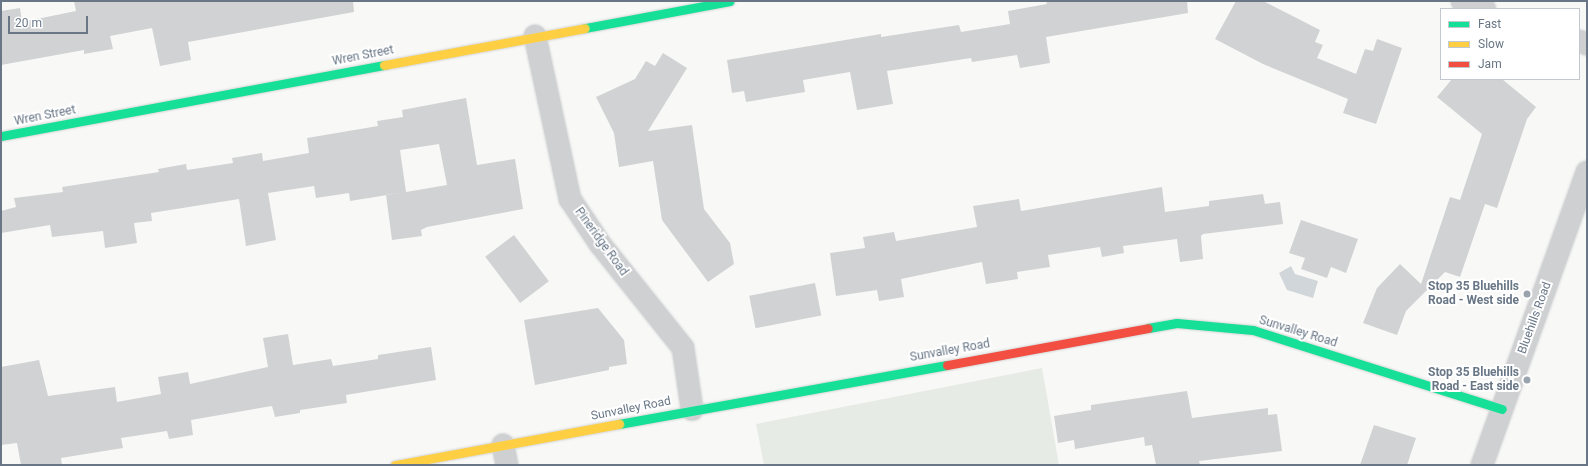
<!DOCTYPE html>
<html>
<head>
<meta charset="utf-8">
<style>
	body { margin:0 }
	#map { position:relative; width:1588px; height:466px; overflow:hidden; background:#f8f8f7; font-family:Roboto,sans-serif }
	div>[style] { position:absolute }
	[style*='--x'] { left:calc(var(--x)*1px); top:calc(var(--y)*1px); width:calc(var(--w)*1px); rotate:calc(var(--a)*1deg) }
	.green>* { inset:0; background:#e7ebe5 }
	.water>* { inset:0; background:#d1d6da }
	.building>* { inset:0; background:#d1d2d3; transform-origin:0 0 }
	.roads { filter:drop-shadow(0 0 1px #d4d6d6) drop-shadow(0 0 1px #d4d6d6) }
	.street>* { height:22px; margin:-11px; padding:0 11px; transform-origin:11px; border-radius:11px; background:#cfd0d2 }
	.fast>* { height:9px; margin:-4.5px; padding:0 4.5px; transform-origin:4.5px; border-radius:4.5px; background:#16e098 }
	.slow>* { height:9px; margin:-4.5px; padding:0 4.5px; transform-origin:4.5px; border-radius:4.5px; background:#ffcf43 }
	.jam>* { height:9px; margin:-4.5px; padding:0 4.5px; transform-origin:4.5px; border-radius:4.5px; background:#f24e42 }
	.dots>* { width:11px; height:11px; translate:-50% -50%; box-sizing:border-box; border:2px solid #fff; border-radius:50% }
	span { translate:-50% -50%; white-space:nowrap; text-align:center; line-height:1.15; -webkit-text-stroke:4px #fff; paint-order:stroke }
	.street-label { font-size:12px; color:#687686 }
	.poi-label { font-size:12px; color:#687686; font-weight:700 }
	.right { translate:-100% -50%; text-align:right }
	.frame { position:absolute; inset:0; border:2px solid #687686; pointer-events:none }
	.legend { position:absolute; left:1440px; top:8px; width:140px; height:72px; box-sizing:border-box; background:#fff; border:1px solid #c3c8cf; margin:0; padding:5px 7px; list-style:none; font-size:12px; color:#687686 }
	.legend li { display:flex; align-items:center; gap:8px; height:20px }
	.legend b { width:20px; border:1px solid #c3c8cf }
	.scale { position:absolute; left:8px; top:16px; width:80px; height:18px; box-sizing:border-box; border:2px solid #687686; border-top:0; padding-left:5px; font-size:12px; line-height:14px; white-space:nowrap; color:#687686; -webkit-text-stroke:3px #fff; paint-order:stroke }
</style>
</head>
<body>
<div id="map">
	<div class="green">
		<i style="clip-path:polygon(1042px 368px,1059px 465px,764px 465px,756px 424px)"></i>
	</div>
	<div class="water">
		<i style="clip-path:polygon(1291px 266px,1295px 274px,1318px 281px,1313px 298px,1287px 290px,1279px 273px)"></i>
	</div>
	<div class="building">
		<i style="clip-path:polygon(74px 1px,353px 1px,354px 12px,188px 42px,191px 60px,160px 66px,152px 28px,110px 36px,113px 49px,84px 54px,84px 50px,1px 65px,1px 11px,20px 8px,22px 22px,76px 11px)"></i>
		<i style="clip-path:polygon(1046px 1px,1187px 1px,1188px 13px,1046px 37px,1050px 63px,1020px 68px,1017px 55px,972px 62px,971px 58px,887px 71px,893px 104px,857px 110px,850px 72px,803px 80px,805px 92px,746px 102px,744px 91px,732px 93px,727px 60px,881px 34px,881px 37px,959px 25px,961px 32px,1010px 24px,1008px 11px,1047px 4px)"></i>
		<i style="clip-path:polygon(1236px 1px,1263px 1px,1320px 30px,1315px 42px,1323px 45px,1317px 58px,1356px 74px,1365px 49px,1373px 51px,1377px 39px,1402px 48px,1376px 124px,1343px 113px,1348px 99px,1263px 64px,1215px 39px)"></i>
		<i style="clip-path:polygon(663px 53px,687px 68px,648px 131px,692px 125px,704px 209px,730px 243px,734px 264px,708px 282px,662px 220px,653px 161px,619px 167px,614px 133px,596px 97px,635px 79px,646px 61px,655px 66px)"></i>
		<i style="clip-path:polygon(1452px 79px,1502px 79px,1536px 107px,1527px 119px,1497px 208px,1485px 204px,1460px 277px,1445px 272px,1406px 311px,1397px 335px,1363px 323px,1377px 288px,1400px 264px,1421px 284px,1450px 197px,1460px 200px,1482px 134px,1437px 97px)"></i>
		<i style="clip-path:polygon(evenodd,466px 98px,477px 165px,515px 159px,523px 209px,427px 227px,421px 230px,422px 236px,392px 240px,386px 195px,406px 192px,350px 201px,349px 193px,316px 198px,314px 186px,268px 193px,276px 240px,246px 246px,239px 199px,151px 213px,152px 221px,134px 223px,137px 243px,105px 248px,103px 231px,52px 237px,50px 225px,1px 233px,1px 211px,16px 207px,14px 198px,63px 192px,62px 187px,159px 172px,158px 169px,186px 164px,187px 170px,233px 163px,232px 158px,262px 153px,263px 161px,309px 153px,307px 138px,378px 126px,377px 121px,403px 117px,402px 110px,466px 98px,439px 144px,447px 185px,406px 192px,400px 150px,439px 144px)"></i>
		<i style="clip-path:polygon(1162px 187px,1165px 212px,1209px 206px,1209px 201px,1263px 194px,1265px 204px,1280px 202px,1283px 224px,1203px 234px,1201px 236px,1203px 259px,1180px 262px,1177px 239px,1123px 246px,1124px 253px,1102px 257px,1100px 247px,1048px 255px,1050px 267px,1017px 272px,1018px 279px,986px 284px,982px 262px,901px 279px,904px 297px,879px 301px,877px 290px,836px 296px,830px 253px,865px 248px,863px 237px,894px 232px,896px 241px,977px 227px,973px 206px,1019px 199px,1021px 211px)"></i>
		<i style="clip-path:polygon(1301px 220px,1358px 239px,1346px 273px,1331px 267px,1327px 278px,1301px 269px,1305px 258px,1289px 253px)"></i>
		<i style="left:514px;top:235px;width:58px;height:36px;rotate:53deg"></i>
		<i style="left:815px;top:283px;width:33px;height:67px;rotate:79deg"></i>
		<i style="clip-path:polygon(598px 308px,624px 340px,627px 364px,609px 367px,609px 370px,535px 385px,524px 320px)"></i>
		<i style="clip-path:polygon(288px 334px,293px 365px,331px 359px,333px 366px,378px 359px,378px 355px,431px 347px,436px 380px,346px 395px,347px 403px,300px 410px,300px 413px,275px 417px,272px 406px,191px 420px,193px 435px,169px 439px,167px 431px,121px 438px,123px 448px,61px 458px,62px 465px,21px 465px,17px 443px,1px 445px,1px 367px,39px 360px,48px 396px,115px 387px,117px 402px,161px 394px,158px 377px,188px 372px,190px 384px,268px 367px,263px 338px)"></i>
		<i style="clip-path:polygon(1187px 391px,1192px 418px,1268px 408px,1268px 415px,1277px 414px,1282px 451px,1199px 461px,1200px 465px,1156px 465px,1152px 445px,1145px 446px,1144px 437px,1075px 449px,1074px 440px,1058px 443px,1054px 416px,1091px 410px,1091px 405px)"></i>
		<i style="clip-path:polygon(1374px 425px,1416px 438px,1407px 465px,1360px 465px)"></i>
	</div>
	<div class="roads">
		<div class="street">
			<i style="--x:1462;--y:1;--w:24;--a:19"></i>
			<i style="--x:535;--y:36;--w:167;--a:77.9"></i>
			<i style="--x:570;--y:199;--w:54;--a:56.3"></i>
			<i style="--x:600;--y:244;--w:133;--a:51.4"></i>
			<i style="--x:683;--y:348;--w:62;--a:81.6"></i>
			<i style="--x:1579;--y:41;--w:9;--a:21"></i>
			<i style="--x:503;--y:445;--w:20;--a:79"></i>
			<i style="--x:1482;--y:465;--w:311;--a:-70.3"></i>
		</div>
		<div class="fast">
			<i style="--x:585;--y:28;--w:147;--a:-10.5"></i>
			<i style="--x:1;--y:136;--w:390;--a:-10.5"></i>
			<i style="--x:1148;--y:328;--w:29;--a:-10"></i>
			<i style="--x:1177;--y:323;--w:76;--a:5.3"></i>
			<i style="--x:1253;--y:330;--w:261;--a:17.6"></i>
			<i style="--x:619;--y:424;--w:333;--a:-10.2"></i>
		</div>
		<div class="slow">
			<i style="--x:384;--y:65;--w:204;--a:-10.4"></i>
			<i style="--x:395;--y:465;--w:228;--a:-10.4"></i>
		</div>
		<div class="jam">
			<i style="--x:947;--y:365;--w:204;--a:-10.4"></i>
		</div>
	</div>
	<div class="dots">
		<i style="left:1527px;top:294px;background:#9aa4ae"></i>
		<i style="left:1527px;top:380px;background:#9aa4ae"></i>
	</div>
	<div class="street-label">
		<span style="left:363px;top:56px;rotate:-11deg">Wren Street</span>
		<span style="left:45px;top:116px;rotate:-11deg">Wren Street</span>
		<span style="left:601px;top:242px;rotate:54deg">Pineridge Road</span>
		<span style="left:1535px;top:318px;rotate:-70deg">Bluehills Road</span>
		<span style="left:1298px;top:332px;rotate:17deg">Sunvalley Road</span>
		<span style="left:950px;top:351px;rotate:-10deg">Sunvalley Road</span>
		<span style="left:631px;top:409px;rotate:-11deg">Sunvalley Road</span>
	</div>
	<div class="poi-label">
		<span class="right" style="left:1519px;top:294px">Stop 35 Bluehills<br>Road - West side</span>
		<span class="right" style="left:1519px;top:380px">Stop 35 Bluehills<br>Road - East side</span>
	</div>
	<div class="frame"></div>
	<ul class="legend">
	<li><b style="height:5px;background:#16e098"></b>Fast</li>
	<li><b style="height:5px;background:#ffcf43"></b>Slow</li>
	<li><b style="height:5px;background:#f24e42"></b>Jam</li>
	</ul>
	<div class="scale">20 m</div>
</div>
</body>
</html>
